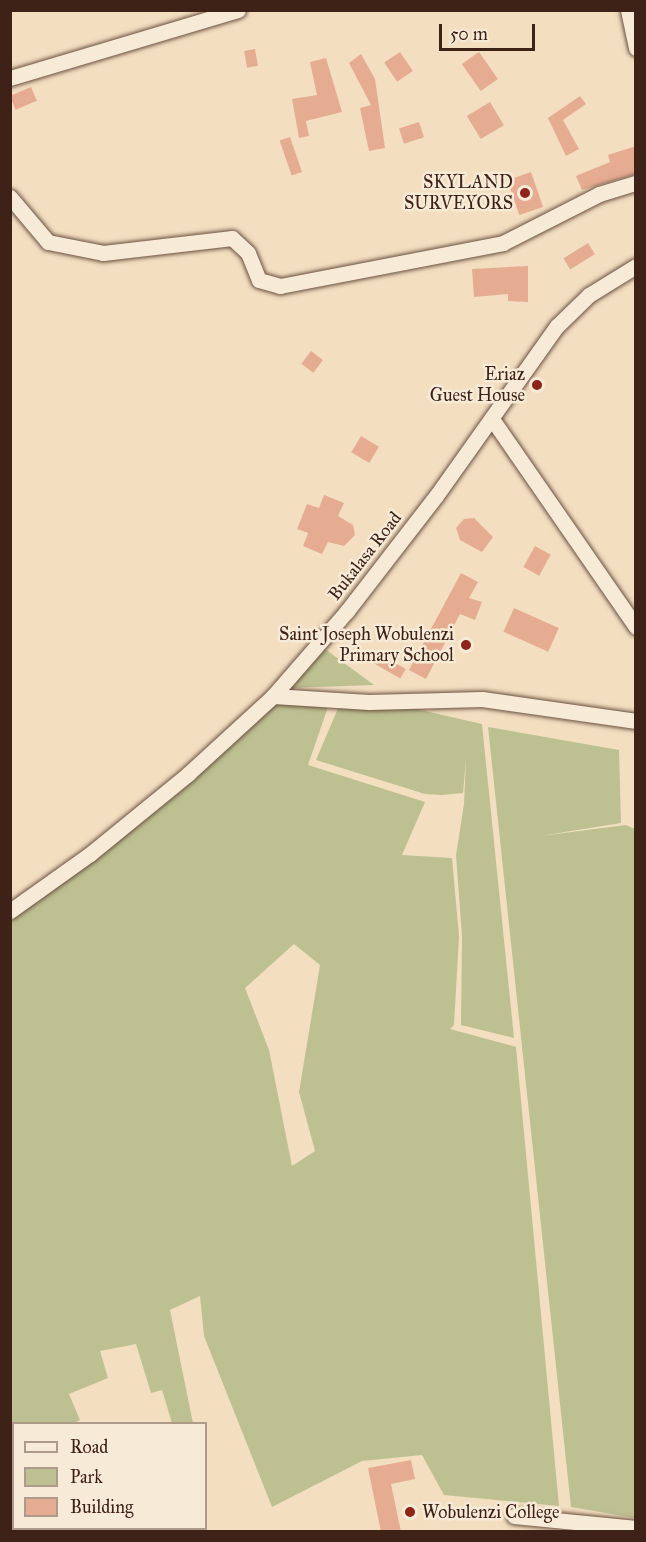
<!DOCTYPE html>
<html>
<head>
<meta charset="utf-8">
<style>
	body { margin:0 }
	#map { position:relative; width:646px; height:1542px; overflow:hidden; background:#f3dec0; font-family:"IM FELL Great Primer",serif }
	div>[style] { position:absolute }
	[style*='--x'] { left:calc(var(--x)*1px); top:calc(var(--y)*1px); width:calc(var(--w)*1px); rotate:calc(var(--a)*1deg) }
	.green>* { inset:0; background:#bdc191 }
	.building>* { inset:0; background:#e6ac91; transform-origin:0 0 }
	.roads { filter:drop-shadow(0 0 2px #6b5142) drop-shadow(0 0 2px #6b5142) }
	.minor>* { height:15px; margin:-7.5px; padding:0 7.5px; transform-origin:7.5px; border-radius:7.5px; background:#f7ead6 }
	.dots>* { width:16px; height:16px; translate:-50% -50%; box-sizing:border-box; border:3px solid #f7ead6; border-radius:50% }
	span { translate:-50% -50%; white-space:nowrap; text-align:center; line-height:1.15; -webkit-text-stroke:5px #f7ead6; paint-order:stroke }
	.poi-label { font-size:18px; color:#3e2218 }
	.right { translate:-100% -50%; text-align:right }
	.left { translate:0 -50%; text-align:left }
	.street-label { font-size:18px; color:#3e2218 }
	.frame { position:absolute; inset:0; border:12px solid #3e2218; pointer-events:none }
	.legend { position:absolute; left:12px; top:1422px; width:195px; height:108px; box-sizing:border-box; background:#f7ead6; border:2px solid #ad9a8a; margin:0; padding:8px 10px; list-style:none; font-size:18px; color:#3e2218 }
	.legend li { display:flex; align-items:center; gap:12px; height:30px }
	.legend b { width:30px; border:2px solid #ad9a8a }
	.scale { position:absolute; left:439px; top:24px; width:96px; height:27px; box-sizing:border-box; border:3px solid #3e2218; border-top:0; padding-left:8px; font-size:18px; line-height:21px; white-space:nowrap; color:#3e2218; -webkit-text-stroke:4px #f7ead6; paint-order:stroke }
</style>
</head>
<body>
<div id="map">
	<div class="green">
		<i style="clip-path:polygon(325px 649px,374px 685px,287px 688px)"></i>
		<i style="clip-path:polygon(evenodd,267px 702px,328px 707px,308px 765px,425px 802px,402px 855px,452px 858px,459px 936px,454px 1025px,450px 1029px,516px 1047px,559px 1506px,444px 1495px,422px 1455px,362px 1461px,272px 1507px,204px 1336px,200px 1296px,170px 1310px,193px 1423px,172px 1423px,162px 1390px,151px 1393px,136px 1344px,100px 1351px,108px 1378px,69px 1394px,80px 1420px,75px 1423px,14px 1424px,14px 1528px,70px 1531px,11px 1531px,10px 922px,245px 725px,249px 731px,254px 714px,267px 702px,294px 944px,320px 965px,299px 1092px,315px 1151px,292px 1166px,269px 1050px,245px 988px,294px 944px)"></i>
		<i style="clip-path:polygon(339px 706px,412px 708px,482px 724px,514px 1038px,461px 1025px,462px 937px,456px 855px,464px 804px,466px 759px,463px 793px,442px 795px,425px 794px,316px 760px)"></i>
		<i style="clip-path:polygon(488px 727px,619px 750px,621px 823px,540px 836px,626px 825px,635px 829px,635px 1518px,571px 1507px)"></i>
	</div>
	<div class="building">
		<i style="left:255px;top:49px;width:17px;height:11px;rotate:80deg"></i>
		<i style="left:400px;top:52px;width:23px;height:19px;rotate:56deg"></i>
		<i style="left:479px;top:52px;width:33px;height:21px;rotate:55deg"></i>
		<i style="clip-path:polygon(361px 54px,375px 79px,385px 148px,369px 151px,360px 108px,371px 105px,349px 63px)"></i>
		<i style="clip-path:polygon(326px 58px,342px 112px,306px 121px,309px 136px,299px 138px,292px 99px,317px 95px,310px 62px)"></i>
		<i style="left:31px;top:87px;width:15px;height:23px;rotate:67deg"></i>
		<i style="clip-path:polygon(580px 96px,586px 104px,563px 120px,579px 149px,566px 156px,548px 118px)"></i>
		<i style="left:490px;top:102px;width:27px;height:27px;rotate:59deg"></i>
		<i style="left:419px;top:122px;width:16px;height:21px;rotate:72deg"></i>
		<i style="left:290px;top:137px;width:37px;height:11px;rotate:71deg"></i>
		<i style="clip-path:polygon(636px 146px,636px 174px,582px 190px,576px 176px,610px 162px,608px 155px)"></i>
		<i style="left:531px;top:172px;width:37px;height:25px;rotate:71deg"></i>
		<i style="left:588px;top:243px;width:13px;height:29px;rotate:58deg"></i>
		<i style="clip-path:polygon(528px 266px,528px 302px,508px 301px,508px 294px,474px 297px,472px 269px)"></i>
		<i style="left:311px;top:351px;width:15px;height:16px;rotate:37deg"></i>
		<i style="left:361px;top:436px;width:21px;height:19px;rotate:31deg"></i>
		<i style="clip-path:polygon(324px 495px,344px 503px,338px 516px,353px 525px,355px 535px,344px 546px,328px 542px,322px 554px,303px 546px,308px 533px,297px 529px,307px 504px,319px 508px)"></i>
		<i style="clip-path:polygon(474px 518px,493px 537px,482px 552px,460px 540px,456px 528px,464px 519px)"></i>
		<i style="left:535px;top:546px;width:18px;height:24px;rotate:29deg"></i>
		<i style="clip-path:polygon(461px 573px,478px 582px,469px 598px,482px 602px,475px 620px,460px 614px,426px 679px,409px 670px)"></i>
		<i style="left:514px;top:608px;width:49px;height:26px;rotate:24deg"></i>
		<i style="left:378px;top:653px;width:32px;height:11px;rotate:30deg"></i>
		<i style="clip-path:polygon(411px 1460px,415px 1479px,391px 1484px,401px 1532px,381px 1532px,368px 1468px)"></i>
	</div>
	<div class="roads">
		<div class="minor">
			<i style="--x:628;--y:10;--w:39;--a:78"></i>
			<i style="--x:10;--y:78;--w:238;--a:-16.6"></i>
			<i style="--x:10;--y:197;--w:59;--a:49.8"></i>
			<i style="--x:48;--y:242;--w:56;--a:11.3"></i>
			<i style="--x:103;--y:253;--w:130;--a:-6.6"></i>
			<i style="--x:232;--y:238;--w:22;--a:43"></i>
			<i style="--x:248;--y:253;--w:29;--a:68"></i>
			<i style="--x:259;--y:280;--w:22;--a:16"></i>
			<i style="--x:280;--y:286;--w:227;--a:-10.9"></i>
			<i style="--x:503;--y:243;--w:108;--a:-27"></i>
			<i style="--x:599;--y:194;--w:39;--a:-17"></i>
			<i style="--x:492;--y:419;--w:253;--a:55.3"></i>
			<i style="--x:273;--y:696;--w:96;--a:3.6"></i>
			<i style="--x:369;--y:702;--w:113;--a:-1.5"></i>
			<i style="--x:482;--y:699;--w:156;--a:8.1"></i>
			<i style="--x:10;--y:911;--w:98;--a:-35.5"></i>
			<i style="--x:90;--y:854;--w:127;--a:-39.2"></i>
			<i style="--x:188;--y:774;--w:115;--a:-42.5"></i>
			<i style="--x:273;--y:696;--w:113;--a:-49"></i>
			<i style="--x:347;--y:611;--w:145;--a:-52.3"></i>
			<i style="--x:436;--y:496;--w:209;--a:-54.6"></i>
			<i style="--x:557;--y:326;--w:45;--a:-44.1"></i>
			<i style="--x:589;--y:295;--w:55;--a:-31.7"></i>
			<i style="--x:514;--y:1516;--w:123;--a:5.6"></i>
		</div>
	</div>
	<div class="dots">
		<i style="left:525px;top:193px;background:#8f2418"></i>
		<i style="left:537px;top:385px;background:#8f2418"></i>
		<i style="left:466px;top:645px;background:#8f2418"></i>
		<i style="left:410px;top:1512px;background:#8f2418"></i>
	</div>
	<div class="poi-label">
		<span class="right" style="left:513px;top:193px">SKYLAND<br>SURVEYORS</span>
		<span class="right" style="left:525px;top:385px">Eriaz<br>Guest House</span>
		<span class="right" style="left:454px;top:645px">Saint Joseph Wobulenzi<br>Primary School</span>
		<span class="left" style="left:422px;top:1512px">Wobulenzi College</span>
	</div>
	<div class="street-label">
		<span style="left:365px;top:556px;rotate:-52deg">Bukalasa Road</span>
	</div>
	<div class="frame"></div>
	<ul class="legend">
	<li><b style="height:8px;background:#f7ead6"></b>Road</li>
	<li><b style="height:16px;background:#bdc191"></b>Park</li>
	<li><b style="height:16px;background:#e6ac91"></b>Building</li>
	</ul>
	<div class="scale">50 m</div>
</div>
</body>
</html>
